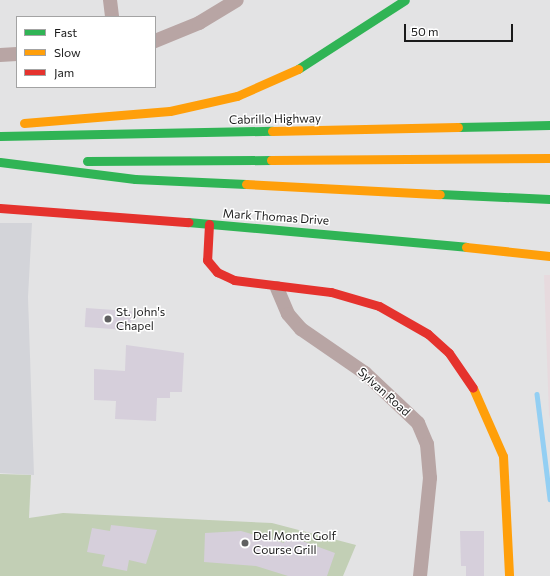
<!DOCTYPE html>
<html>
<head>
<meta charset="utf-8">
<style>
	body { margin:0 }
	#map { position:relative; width:550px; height:576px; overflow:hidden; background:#e3e3e4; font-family:Commissioner,sans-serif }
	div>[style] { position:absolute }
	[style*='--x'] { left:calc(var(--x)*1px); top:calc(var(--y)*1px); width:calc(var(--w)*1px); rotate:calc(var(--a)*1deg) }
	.built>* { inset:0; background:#d3d4d9 }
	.education>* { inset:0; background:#e7dade }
	.green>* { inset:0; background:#c2cfb5 }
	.stream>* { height:4.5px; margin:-2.25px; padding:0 2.25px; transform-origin:2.25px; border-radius:2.25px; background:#93cff3 }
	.building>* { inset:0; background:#d6cfdb; transform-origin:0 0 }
	.street>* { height:14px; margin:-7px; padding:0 7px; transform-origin:7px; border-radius:7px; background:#b8a5a4 }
	.fast>* { height:9px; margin:-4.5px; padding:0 4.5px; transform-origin:4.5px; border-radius:4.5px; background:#30b455 }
	.slow>* { height:9px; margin:-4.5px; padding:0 4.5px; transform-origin:4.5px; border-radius:4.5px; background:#ff9f0a }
	.jam>* { height:9px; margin:-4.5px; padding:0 4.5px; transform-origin:4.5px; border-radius:4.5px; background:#e5322d }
	.dots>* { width:11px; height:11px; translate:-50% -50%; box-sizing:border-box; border:2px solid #fff; border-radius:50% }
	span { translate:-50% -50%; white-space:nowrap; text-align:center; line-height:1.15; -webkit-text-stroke:3px #fff; paint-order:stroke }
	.street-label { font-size:12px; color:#1a1a1a }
	.poi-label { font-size:12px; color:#1a1a1a }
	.left { translate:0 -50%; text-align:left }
	.legend { position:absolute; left:16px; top:16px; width:140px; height:72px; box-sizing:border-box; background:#fff; border:1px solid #a3a3a3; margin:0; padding:5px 7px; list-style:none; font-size:12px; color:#1a1a1a }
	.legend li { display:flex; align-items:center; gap:8px; height:20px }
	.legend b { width:20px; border:1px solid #a3a3a3 }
	.scale { position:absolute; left:404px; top:24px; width:109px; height:18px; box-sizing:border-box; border:2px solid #1a1a1a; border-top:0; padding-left:5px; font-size:12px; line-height:14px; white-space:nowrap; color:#1a1a1a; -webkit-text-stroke:3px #fff; paint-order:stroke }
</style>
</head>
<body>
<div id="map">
	<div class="built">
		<i style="clip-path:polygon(0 223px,32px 223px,28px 297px,34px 475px,0 473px)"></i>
	</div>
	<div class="education">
		<i style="clip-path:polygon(544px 275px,550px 275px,550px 419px,549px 415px)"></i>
	</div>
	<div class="green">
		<i style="clip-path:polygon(0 474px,31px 475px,29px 518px,63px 513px,272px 523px,356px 545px,343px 576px,0 576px)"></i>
	</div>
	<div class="stream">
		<i style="--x:537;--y:394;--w:106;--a:82.9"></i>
	</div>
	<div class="building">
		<i style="left:86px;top:308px;width:46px;height:19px;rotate:4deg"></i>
		<i style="clip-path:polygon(126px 345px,184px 353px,182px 392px,170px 392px,170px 398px,157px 398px,156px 421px,115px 419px,116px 401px,94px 400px,94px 369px,125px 371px)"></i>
		<i style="clip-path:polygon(111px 525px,157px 530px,146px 564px,129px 560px,127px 571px,102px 566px,105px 555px,87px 552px,92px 528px,110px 531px)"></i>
		<i style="clip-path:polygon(241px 531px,284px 543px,286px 535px,335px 553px,327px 576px,288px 576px,256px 566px,204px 562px,205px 533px)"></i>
		<i style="clip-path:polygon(460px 531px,484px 531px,484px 576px,466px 576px,466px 566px,461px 566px)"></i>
	</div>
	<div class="street">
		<i style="--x:110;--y:0;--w:17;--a:83"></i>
		<i style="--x:155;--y:41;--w:48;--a:-22.2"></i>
		<i style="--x:199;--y:23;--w:44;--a:-31.2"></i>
		<i style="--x:0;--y:55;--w:17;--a:-3"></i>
		<i style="--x:277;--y:288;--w:28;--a:67"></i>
		<i style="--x:288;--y:314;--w:20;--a:49"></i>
		<i style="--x:301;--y:329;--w:78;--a:34.5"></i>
		<i style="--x:365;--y:373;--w:73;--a:43.3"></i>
		<i style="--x:418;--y:423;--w:23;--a:67"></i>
		<i style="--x:427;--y:444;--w:34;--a:85"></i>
		<i style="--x:430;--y:478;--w:99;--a:95.8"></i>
	</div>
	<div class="fast">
		<i style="--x:298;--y:69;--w:127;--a:-32.8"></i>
		<i style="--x:458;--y:127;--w:92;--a:-1.2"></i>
		<i style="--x:0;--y:136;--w:272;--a:-1.1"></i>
		<i style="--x:87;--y:161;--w:184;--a:-0.3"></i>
		<i style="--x:0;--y:162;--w:136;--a:7.2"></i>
		<i style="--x:135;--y:179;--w:111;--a:2.6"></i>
		<i style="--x:440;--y:194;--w:110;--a:2.6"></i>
		<i style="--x:188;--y:222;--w:279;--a:5.1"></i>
	</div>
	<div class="slow">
		<i style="--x:24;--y:123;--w:146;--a:-4.7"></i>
		<i style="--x:170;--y:111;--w:69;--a:-12.6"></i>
		<i style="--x:237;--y:96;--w:67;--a:-23.9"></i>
		<i style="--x:272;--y:131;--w:186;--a:-1.2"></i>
		<i style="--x:271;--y:160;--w:279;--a:-0.4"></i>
		<i style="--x:246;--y:184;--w:194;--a:3"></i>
		<i style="--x:466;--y:247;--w:84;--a:6.1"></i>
		<i style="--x:473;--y:388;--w:74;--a:66.2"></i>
		<i style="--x:503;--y:456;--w:120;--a:87.1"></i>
	</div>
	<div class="jam">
		<i style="--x:0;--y:208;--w:189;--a:4.3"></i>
		<i style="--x:209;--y:224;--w:36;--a:93"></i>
		<i style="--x:207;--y:260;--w:16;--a:50"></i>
		<i style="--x:217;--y:272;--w:19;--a:25"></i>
		<i style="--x:234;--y:280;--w:98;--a:7.1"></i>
		<i style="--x:331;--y:292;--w:50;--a:16.3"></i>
		<i style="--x:379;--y:306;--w:56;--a:29.7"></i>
		<i style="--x:428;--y:334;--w:28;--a:42"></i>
		<i style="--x:449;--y:353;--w:42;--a:55.6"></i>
	</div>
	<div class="dots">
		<i style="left:108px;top:319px;background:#606061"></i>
		<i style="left:245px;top:543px;background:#606061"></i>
	</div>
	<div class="street-label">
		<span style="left:275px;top:119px;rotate:-1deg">Cabrillo Highway</span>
		<span style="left:276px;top:217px;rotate:4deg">Mark Thomas Drive</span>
		<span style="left:384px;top:392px;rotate:42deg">Sylvan Road</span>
	</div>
	<div class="poi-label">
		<span class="left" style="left:116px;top:319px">St. John's<br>Chapel</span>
		<span class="left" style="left:253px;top:543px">Del Monte Golf<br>Course Grill</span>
	</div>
	<ul class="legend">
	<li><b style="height:5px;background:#30b455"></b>Fast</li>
	<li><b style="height:5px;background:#ff9f0a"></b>Slow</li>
	<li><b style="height:5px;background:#e5322d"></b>Jam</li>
	</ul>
	<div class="scale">50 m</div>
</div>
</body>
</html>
